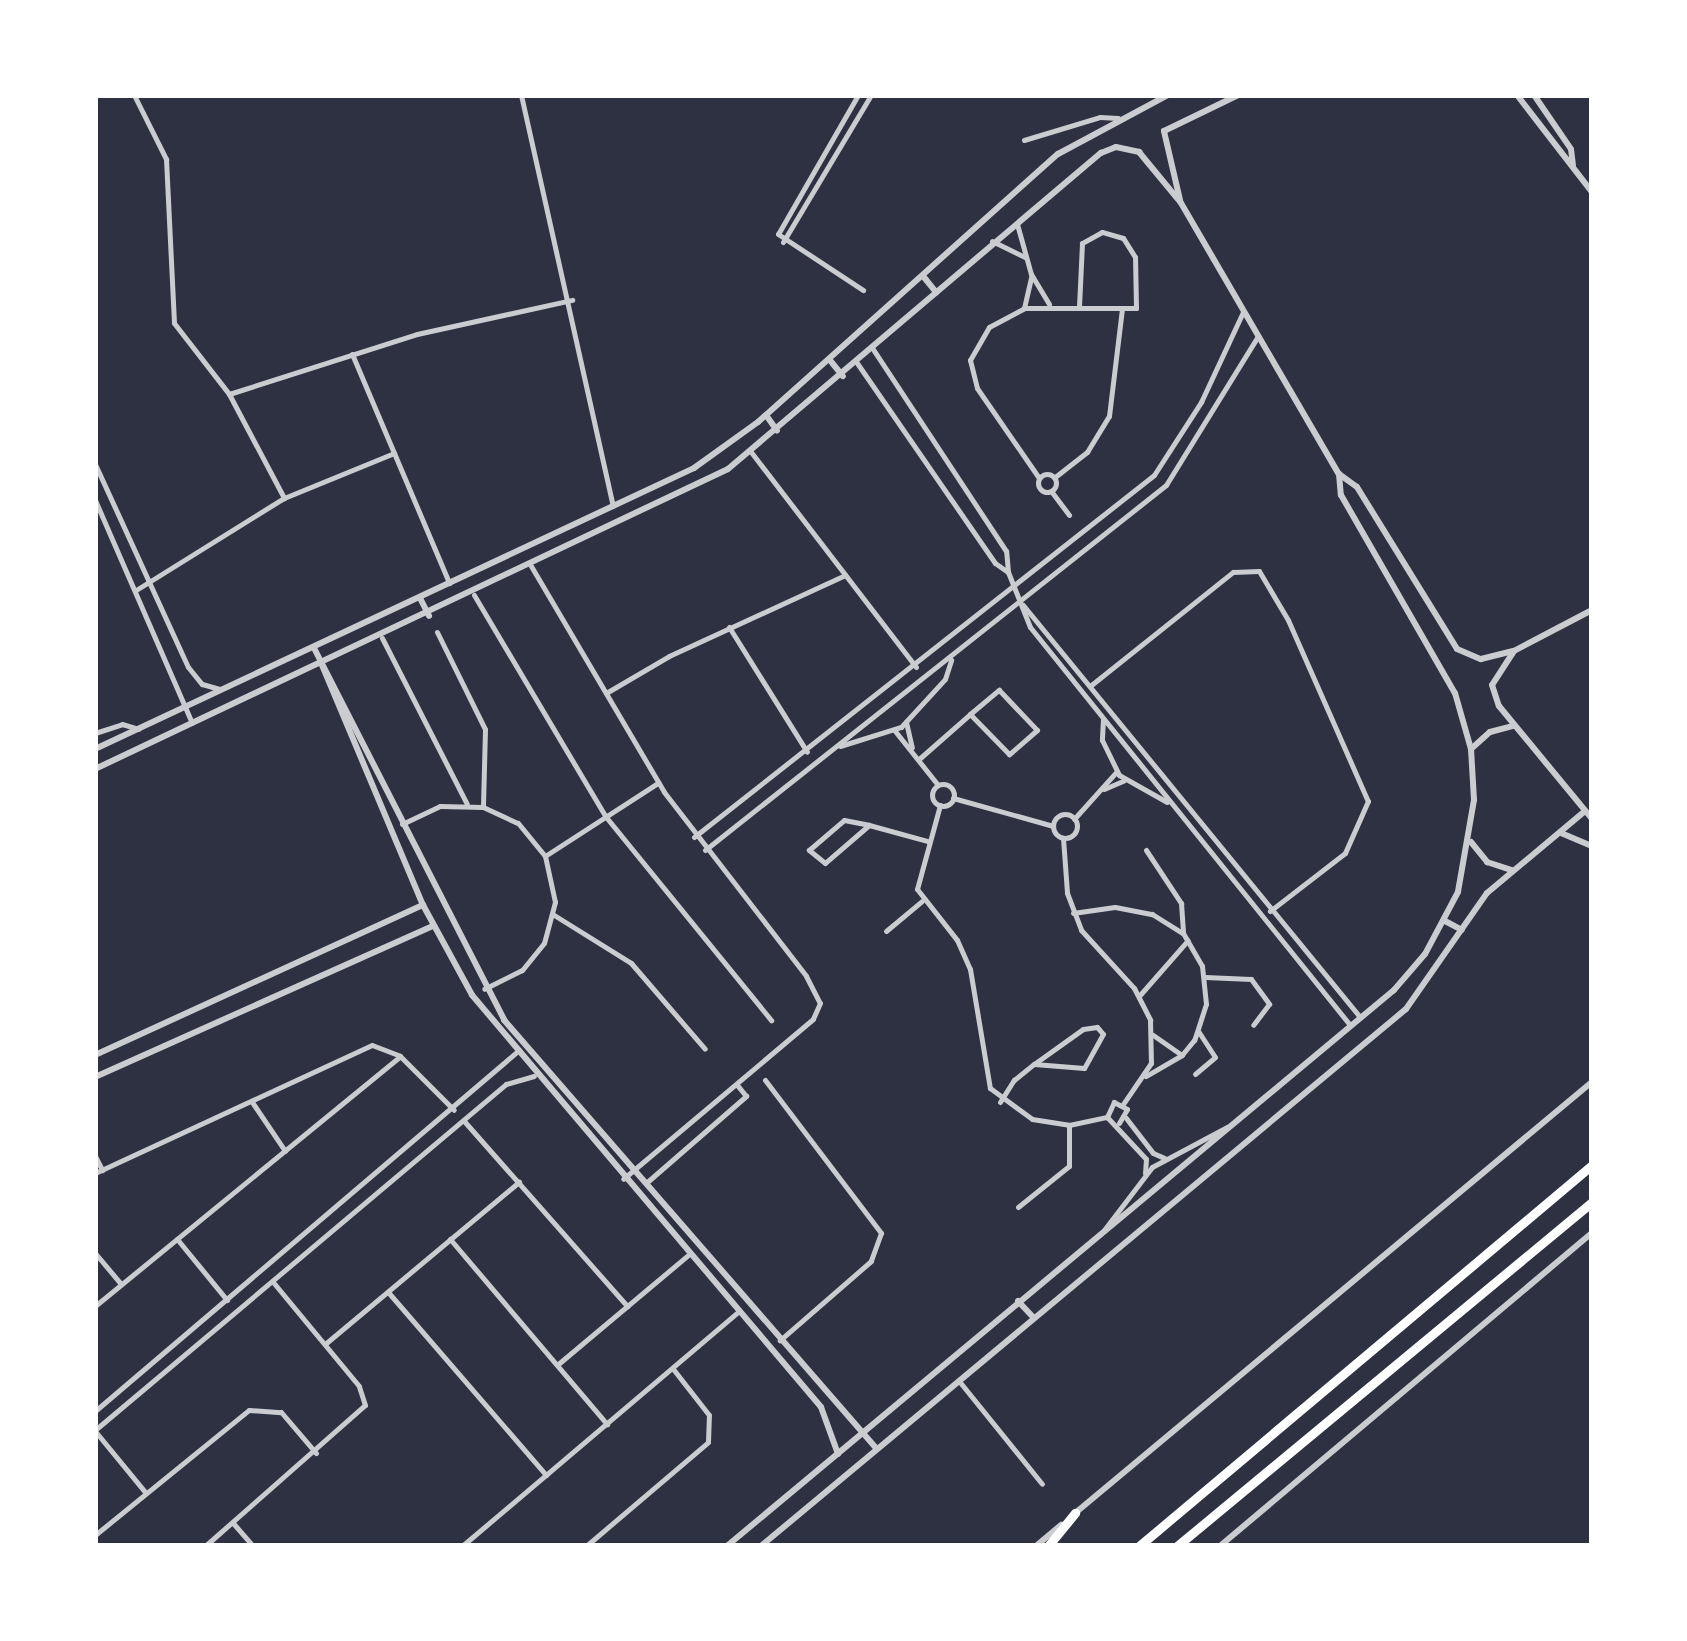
<!DOCTYPE html>
<html>
<head>
<meta charset="utf-8">
<style>
	body { margin:0 }
	#map { position:relative; width:1687px; height:1641px; overflow:hidden; background:#2d3142; font-family:Montserrat,sans-serif }
	div>[style] { position:absolute }
	[style*='--x'] { left:calc(var(--x)*1px); top:calc(var(--y)*1px); width:calc(var(--w)*1px); rotate:calc(var(--a)*1deg) }
	.minor>* { height:5px; margin:-2.5px; padding:0 2.5px; transform-origin:2.5px; border-radius:2.5px; background:#caccd0 }
	.minor>.ring { margin:-2.5px; padding:0; box-sizing:content-box; background:none; border:5px solid #caccd0; border-radius:50% }
	.tertiary>* { height:6px; margin:-3px; padding:0 3px; transform-origin:3px; border-radius:3px; background:#caccd0 }
	.trunk>* { height:9px; margin:-4.5px; padding:0 4.5px; transform-origin:4.5px; border-radius:4.5px; background:#fff }
	span { translate:-50% -50%; white-space:nowrap; text-align:center; line-height:1.15; -webkit-text-stroke:8px #fff; paint-order:stroke }
	.frame { position:absolute; inset:0; border:98px solid #fff; pointer-events:none }
</style>
</head>
<body>
<div id="map">
	<div class="minor">
		<i style="--x:134;--y:95;--w:72;--a:63.4"></i>
		<i style="--x:166;--y:159;--w:164;--a:87.2"></i>
		<i style="--x:174;--y:323;--w:90;--a:52.2"></i>
		<i style="--x:229;--y:394;--w:118;--a:62.1"></i>
		<i style="--x:521;--y:95;--w:421;--a:77.4"></i>
		<i style="--x:858;--y:95;--w:160;--a:119.9"></i>
		<i style="--x:778;--y:234;--w:102;--a:33.4"></i>
		<i style="--x:1024;--y:140;--w:79;--a:-16.8"></i>
		<i style="--x:1100;--y:117;--w:18;--a:3"></i>
		<i style="--x:1017;--y:224;--w:52;--a:74.4"></i>
		<i style="--x:1031;--y:274;--w:35;--a:59"></i>
		<i style="--x:992;--y:241;--w:37;--a:26"></i>
		<i style="--x:783;--y:242;--w:171;--a:-59.1"></i>
		<i style="--x:1024;--y:308;--w:32;--a:-77"></i>
		<i style="--x:352;--y:354;--w:249;--a:67"></i>
		<i style="--x:857;--y:363;--w:243;--a:55.4"></i>
		<i style="--x:995;--y:563;--w:16;--a:35"></i>
		<i style="--x:1008;--y:572;--w:21;--a:-95"></i>
		<i style="--x:1006;--y:551;--w:242;--a:-123.4"></i>
		<i style="--x:229;--y:394;--w:197;--a:-17.7"></i>
		<i style="--x:417;--y:334;--w:159;--a:-12.4"></i>
		<i style="--x:751;--y:452;--w:271;--a:52.5"></i>
		<i style="--x:95;--y:464;--w:223;--a:65.4"></i>
		<i style="--x:188;--y:667;--w:22;--a:51"></i>
		<i style="--x:202;--y:684;--w:19;--a:16"></i>
		<i class="ring" style="left:1038px;top:474px;width:13px;height:13px"></i>
		<i style="--x:1055;--y:477;--w:41;--a:-38"></i>
		<i style="--x:1087;--y:452;--w:42;--a:-58.6"></i>
		<i style="--x:1109;--y:416;--w:108;--a:-83.1"></i>
		<i style="--x:1039;--y:478;--w:109;--a:-124.6"></i>
		<i style="--x:977;--y:388;--w:29;--a:-104"></i>
		<i style="--x:970;--y:360;--w:38;--a:-60"></i>
		<i style="--x:989;--y:327;--w:40;--a:-28"></i>
		<i style="--x:1024;--y:308;--w:112;--a:0"></i>
		<i style="--x:1136;--y:308;--w:51;--a:-91.1"></i>
		<i style="--x:1135;--y:257;--w:22;--a:-122"></i>
		<i style="--x:1123;--y:238;--w:22;--a:-164"></i>
		<i style="--x:1102;--y:232;--w:23;--a:151"></i>
		<i style="--x:1082;--y:243;--w:63;--a:92.7"></i>
		<i style="--x:1051;--y:491;--w:30;--a:53"></i>
		<i style="--x:95;--y:500;--w:243;--a:66.5"></i>
		<i style="--x:531;--y:566;--w:262;--a:59.5"></i>
		<i style="--x:664;--y:792;--w:232;--a:52.3"></i>
		<i style="--x:806;--y:976;--w:30;--a:63"></i>
		<i style="--x:820;--y:1003;--w:17;--a:114"></i>
		<i style="--x:813;--y:1019;--w:248;--a:139.9"></i>
		<i style="--x:1008;--y:572;--w:59;--a:68.2"></i>
		<i style="--x:1030;--y:627;--w:511;--a:51.2"></i>
		<i style="--x:136;--y:590;--w:174;--a:-31.9"></i>
		<i style="--x:284;--y:498;--w:119;--a:-22.2"></i>
		<i style="--x:474;--y:595;--w:258;--a:59.3"></i>
		<i style="--x:606;--y:817;--w:262;--a:50.9"></i>
		<i style="--x:1023;--y:605;--w:532;--a:50.72"></i>
		<i style="--x:729;--y:627;--w:147;--a:58"></i>
		<i style="--x:437;--y:632;--w:108;--a:63.7"></i>
		<i style="--x:485;--y:729;--w:78;--a:91.5"></i>
		<i style="--x:382;--y:638;--w:186;--a:62.9"></i>
		<i style="--x:1090;--y:686;--w:183;--a:-38.6"></i>
		<i style="--x:1233;--y:572;--w:26;--a:-2"></i>
		<i style="--x:1259;--y:571;--w:57;--a:59.4"></i>
		<i style="--x:1288;--y:620;--w:198;--a:66.2"></i>
		<i style="--x:1368;--y:801;--w:57;--a:113.9"></i>
		<i style="--x:1345;--y:853;--w:95;--a:142.3"></i>
		<i style="--x:606;--y:693;--w:73;--a:-30.4"></i>
		<i style="--x:669;--y:656;--w:194;--a:-24.7"></i>
		<i style="--x:1103;--y:719;--w:21;--a:93"></i>
		<i style="--x:1102;--y:740;--w:39;--a:64"></i>
		<i style="--x:1119;--y:775;--w:55;--a:29.4"></i>
		<i style="--x:906;--y:722;--w:26;--a:77"></i>
		<i style="--x:895;--y:731;--w:69;--a:51.5"></i>
		<i style="--x:95;--y:733;--w:28;--a:-18"></i>
		<i style="--x:122;--y:724;--w:17;--a:17"></i>
		<i style="--x:840;--y:746;--w:64;--a:-17.3"></i>
		<i style="--x:901;--y:727;--w:65;--a:-47.5"></i>
		<i style="--x:945;--y:679;--w:20;--a:-72"></i>
		<i style="--x:919;--y:759;--w:68;--a:-41.4"></i>
		<i style="--x:970;--y:714;--w:38;--a:-40"></i>
		<i style="--x:999;--y:690;--w:55;--a:46.5"></i>
		<i style="--x:1037;--y:730;--w:37;--a:139"></i>
		<i style="--x:1009;--y:754;--w:56;--a:-134.3"></i>
		<i class="ring" style="left:932px;top:784px;width:17px;height:17px"></i>
		<i style="--x:1104;--y:789;--w:21;--a:-23"></i>
		<i style="--x:953;--y:798;--w:104;--a:15.6"></i>
		<i style="--x:940;--y:805;--w:87;--a:105.3"></i>
		<i style="--x:917;--y:889;--w:65;--a:51.9"></i>
		<i style="--x:957;--y:940;--w:32;--a:66"></i>
		<i style="--x:970;--y:969;--w:121;--a:80.5"></i>
		<i style="--x:990;--y:1088;--w:52;--a:36.4"></i>
		<i style="--x:1032;--y:1119;--w:37;--a:9"></i>
		<i style="--x:1069;--y:1125;--w:39;--a:-12"></i>
		<i class="ring" style="left:1053px;top:814px;width:19px;height:19px"></i>
		<i style="--x:1074;--y:819;--w:64;--a:-48.1"></i>
		<i style="--x:402;--y:824;--w:42;--a:-25.3"></i>
		<i style="--x:440;--y:806;--w:43;--a:1.3"></i>
		<i style="--x:483;--y:807;--w:38;--a:25"></i>
		<i style="--x:518;--y:823;--w:43;--a:50.7"></i>
		<i style="--x:545;--y:856;--w:47;--a:77.7"></i>
		<i style="--x:555;--y:902;--w:42;--a:105"></i>
		<i style="--x:544;--y:943;--w:35;--a:129"></i>
		<i style="--x:522;--y:970;--w:42;--a:153.4"></i>
		<i style="--x:869;--y:825;--w:58;--a:139.2"></i>
		<i style="--x:825;--y:863;--w:21;--a:-141"></i>
		<i style="--x:809;--y:850;--w:46;--a:-40.6"></i>
		<i style="--x:844;--y:820;--w:25;--a:11"></i>
		<i style="--x:869;--y:825;--w:60;--a:15.4"></i>
		<i style="--x:694;--y:837;--w:585;--a:-38.2"></i>
		<i style="--x:1154;--y:475;--w:87;--a:-57.2"></i>
		<i style="--x:1201;--y:402;--w:99;--a:-65"></i>
		<i style="--x:1063;--y:838;--w:55;--a:85.8"></i>
		<i style="--x:1067;--y:893;--w:40;--a:69"></i>
		<i style="--x:1081;--y:930;--w:79;--a:47.6"></i>
		<i style="--x:1134;--y:988;--w:36;--a:63"></i>
		<i style="--x:1150;--y:1020;--w:43;--a:88.7"></i>
		<i style="--x:1151;--y:1063;--w:50;--a:124.3"></i>
		<i style="--x:705;--y:850;--w:588;--a:-38.37"></i>
		<i style="--x:1166;--y:485;--w:175;--a:-58.3"></i>
		<i style="--x:1146;--y:850;--w:64;--a:56.6"></i>
		<i style="--x:1181;--y:903;--w:30;--a:86"></i>
		<i style="--x:545;--y:856;--w:135;--a:-32.9"></i>
		<i style="--x:1073;--y:913;--w:42;--a:-8.1"></i>
		<i style="--x:1115;--y:907;--w:38;--a:11"></i>
		<i style="--x:1152;--y:914;--w:36;--a:32"></i>
		<i style="--x:1183;--y:933;--w:38;--a:60"></i>
		<i style="--x:1202;--y:966;--w:38;--a:84"></i>
		<i style="--x:1206;--y:1004;--w:38;--a:108"></i>
		<i style="--x:1194;--y:1040;--w:19;--a:129"></i>
		<i style="--x:1182;--y:1055;--w:42;--a:149.7"></i>
		<i style="--x:554;--y:915;--w:91;--a:31.9"></i>
		<i style="--x:631;--y:963;--w:113;--a:49.3"></i>
		<i style="--x:886;--y:931;--w:47;--a:-39.8"></i>
		<i style="--x:1205;--y:977;--w:46;--a:2.5"></i>
		<i style="--x:1251;--y:979;--w:31;--a:54"></i>
		<i style="--x:1269;--y:1004;--w:26;--a:127"></i>
		<i style="--x:1139;--y:996;--w:74;--a:-48.8"></i>
		<i style="--x:1153;--y:1035;--w:35;--a:35"></i>
		<i style="--x:1195;--y:1074;--w:26;--a:-40"></i>
		<i style="--x:1215;--y:1057;--w:31;--a:-123"></i>
		<i style="--x:765;--y:1080;--w:192;--a:52.8"></i>
		<i style="--x:881;--y:1233;--w:30;--a:110"></i>
		<i style="--x:871;--y:1261;--w:121;--a:139"></i>
		<i style="--x:252;--y:1102;--w:59;--a:56"></i>
		<i style="--x:1000;--y:1102;--w:26;--a:-58"></i>
		<i style="--x:1014;--y:1080;--w:26;--a:-39"></i>
		<i style="--x:1034;--y:1064;--w:60;--a:-35.5"></i>
		<i style="--x:1083;--y:1029;--w:14;--a:-8"></i>
		<i style="--x:1097;--y:1027;--w:9;--a:49"></i>
		<i style="--x:1103;--y:1034;--w:39;--a:119"></i>
		<i style="--x:1084;--y:1068;--w:50;--a:-175.4"></i>
		<i style="--x:1126;--y:1118;--w:44;--a:52.4"></i>
		<i style="--x:1153;--y:1153;--w:12;--a:24"></i>
		<i style="--x:464;--y:1121;--w:247;--a:48.6"></i>
		<i style="--x:1119;--y:1123;--w:16;--a:-60"></i>
		<i style="--x:1127;--y:1109;--w:15;--a:-152"></i>
		<i style="--x:1114;--y:1102;--w:17;--a:115"></i>
		<i style="--x:1107;--y:1117;--w:57;--a:47.1"></i>
		<i style="--x:1146;--y:1159;--w:14;--a:94"></i>
		<i style="--x:95;--y:1156;--w:16;--a:63"></i>
		<i style="--x:95;--y:1173;--w:305;--a:-24.8"></i>
		<i style="--x:372;--y:1045;--w:30;--a:21"></i>
		<i style="--x:400;--y:1056;--w:76;--a:45"></i>
		<i style="--x:646;--y:1183;--w:133;--a:-41"></i>
		<i style="--x:746;--y:1096;--w:14;--a:-129"></i>
		<i style="--x:1018;--y:1207;--w:65;--a:-38.8"></i>
		<i style="--x:1069;--y:1166;--w:41;--a:-90"></i>
		<i style="--x:1104;--y:1230;--w:79;--a:-52.7"></i>
		<i style="--x:1152;--y:1167;--w:85;--a:-28.1"></i>
		<i style="--x:177;--y:1239;--w:79;--a:50.7"></i>
		<i style="--x:450;--y:1239;--w:243;--a:49.7"></i>
		<i style="--x:95;--y:1253;--w:40;--a:50"></i>
		<i style="--x:388;--y:1292;--w:242;--a:49.2"></i>
		<i style="--x:95;--y:1306;--w:394;--a:-39.3"></i>
		<i style="--x:325;--y:1344;--w:253;--a:-39.9"></i>
		<i style="--x:557;--y:1365;--w:171;--a:-40"></i>
		<i style="--x:959;--y:1381;--w:132;--a:51.1"></i>
		<i style="--x:95;--y:1411;--w:557;--a:-40.41"></i>
		<i style="--x:95;--y:1430;--w:537;--a:-40.09"></i>
		<i style="--x:506;--y:1084;--w:29;--a:-16"></i>
		<i style="--x:95;--y:1431;--w:80;--a:50.6"></i>
		<i style="--x:233;--y:1523;--w:30;--a:49"></i>
		<i style="--x:95;--y:1535;--w:198;--a:-39.1"></i>
		<i style="--x:249;--y:1410;--w:32;--a:4"></i>
		<i style="--x:281;--y:1412;--w:54;--a:49.5"></i>
		<i style="--x:205;--y:1546;--w:213;--a:-41.4"></i>
		<i style="--x:365;--y:1405;--w:20;--a:-108"></i>
		<i style="--x:359;--y:1386;--w:135;--a:-129.6"></i>
		<i style="--x:462;--y:1546;--w:360;--a:-40.3"></i>
		<i style="--x:586;--y:1546;--w:160;--a:-40.4"></i>
		<i style="--x:708;--y:1442;--w:27;--a:-88"></i>
		<i style="--x:709;--y:1415;--w:58;--a:-128"></i>
	</div>
	<div class="tertiary">
		<i style="--x:1517;--y:95;--w:123;--a:52.3"></i>
		<i style="--x:1534;--y:95;--w:65;--a:55.6"></i>
		<i style="--x:1571;--y:149;--w:16;--a:83"></i>
		<i style="--x:1180;--y:200;--w:71;--a:-103.1"></i>
		<i style="--x:1164;--y:131;--w:82;--a:-25.9"></i>
		<i style="--x:923;--y:276;--w:21;--a:51"></i>
		<i style="--x:829;--y:359;--w:22;--a:51"></i>
		<i style="--x:766;--y:415;--w:19;--a:55"></i>
		<i style="--x:1339;--y:474;--w:22;--a:36"></i>
		<i style="--x:1357;--y:487;--w:190;--a:58.3"></i>
		<i style="--x:1457;--y:649;--w:26;--a:23"></i>
		<i style="--x:1481;--y:659;--w:33;--a:-14"></i>
		<i style="--x:420;--y:598;--w:20;--a:63"></i>
		<i style="--x:1592;--y:610;--w:88;--a:152.3"></i>
		<i style="--x:1514;--y:651;--w:40;--a:122.9"></i>
		<i style="--x:1492;--y:685;--w:22;--a:72"></i>
		<i style="--x:1499;--y:706;--w:146;--a:50.5"></i>
		<i style="--x:314;--y:648;--w:418;--a:62.9"></i>
		<i style="--x:504;--y:1020;--w:567;--a:49"></i>
		<i style="--x:322;--y:665;--w:260;--a:67.2"></i>
		<i style="--x:423;--y:905;--w:102;--a:61.4"></i>
		<i style="--x:472;--y:995;--w:540;--a:49.73"></i>
		<i style="--x:821;--y:1407;--w:50;--a:70.1"></i>
		<i style="--x:95;--y:749;--w:662;--a:-25.13"></i>
		<i style="--x:694;--y:468;--w:79;--a:-35.7"></i>
		<i style="--x:758;--y:422;--w:402;--a:-41.8"></i>
		<i style="--x:1058;--y:154;--w:125;--a:-28.2"></i>
		<i style="--x:1471;--y:749;--w:25;--a:-42"></i>
		<i style="--x:1490;--y:732;--w:24;--a:-15"></i>
		<i style="--x:95;--y:769;--w:700;--a:-25.36"></i>
		<i style="--x:728;--y:469;--w:489;--a:-40.3"></i>
		<i style="--x:1101;--y:153;--w:16;--a:-22"></i>
		<i style="--x:1116;--y:147;--w:24;--a:12"></i>
		<i style="--x:1139;--y:152;--w:66;--a:50.5"></i>
		<i style="--x:1181;--y:203;--w:314;--a:59.8"></i>
		<i style="--x:1339;--y:474;--w:21;--a:85"></i>
		<i style="--x:1341;--y:495;--w:228;--a:60.1"></i>
		<i style="--x:1455;--y:693;--w:58;--a:74.1"></i>
		<i style="--x:1471;--y:749;--w:51;--a:86.6"></i>
		<i style="--x:1474;--y:800;--w:93;--a:99.9"></i>
		<i style="--x:1458;--y:892;--w:70;--a:118"></i>
		<i style="--x:1425;--y:954;--w:48;--a:130.7"></i>
		<i style="--x:1394;--y:990;--w:868;--a:140.19"></i>
		<i style="--x:1561;--y:833;--w:34;--a:23"></i>
		<i style="--x:1471;--y:842;--w:26;--a:51"></i>
		<i style="--x:1487;--y:862;--w:26;--a:18"></i>
		<i style="--x:1445;--y:921;--w:19;--a:28"></i>
		<i style="--x:95;--y:1055;--w:361;--a:-24.6"></i>
		<i style="--x:95;--y:1077;--w:370;--a:-24.1"></i>
		<i style="--x:1018;--y:1301;--w:23;--a:47"></i>
		<i style="--x:1074;--y:1514;--w:674;--a:-39.83"></i>
		<i style="--x:761;--y:1546;--w:839;--a:-39.78"></i>
		<i style="--x:1406;--y:1009;--w:141;--a:-55.1"></i>
		<i style="--x:1487;--y:893;--w:128;--a:-39.9"></i>
		<i style="--x:1036;--y:1546;--w:33;--a:-40"></i>
		<i style="--x:1220;--y:1546;--w:486;--a:-40.1"></i>
	</div>
	<div class="trunk">
		<i style="--x:1048;--y:1546;--w:43;--a:-50.7"></i>
		<i style="--x:1139;--y:1546;--w:592;--a:-40.07"></i>
		<i style="--x:1177;--y:1546;--w:539;--a:-39.66"></i>
	</div>
	<div class="frame"></div>
</div>
</body>
</html>
